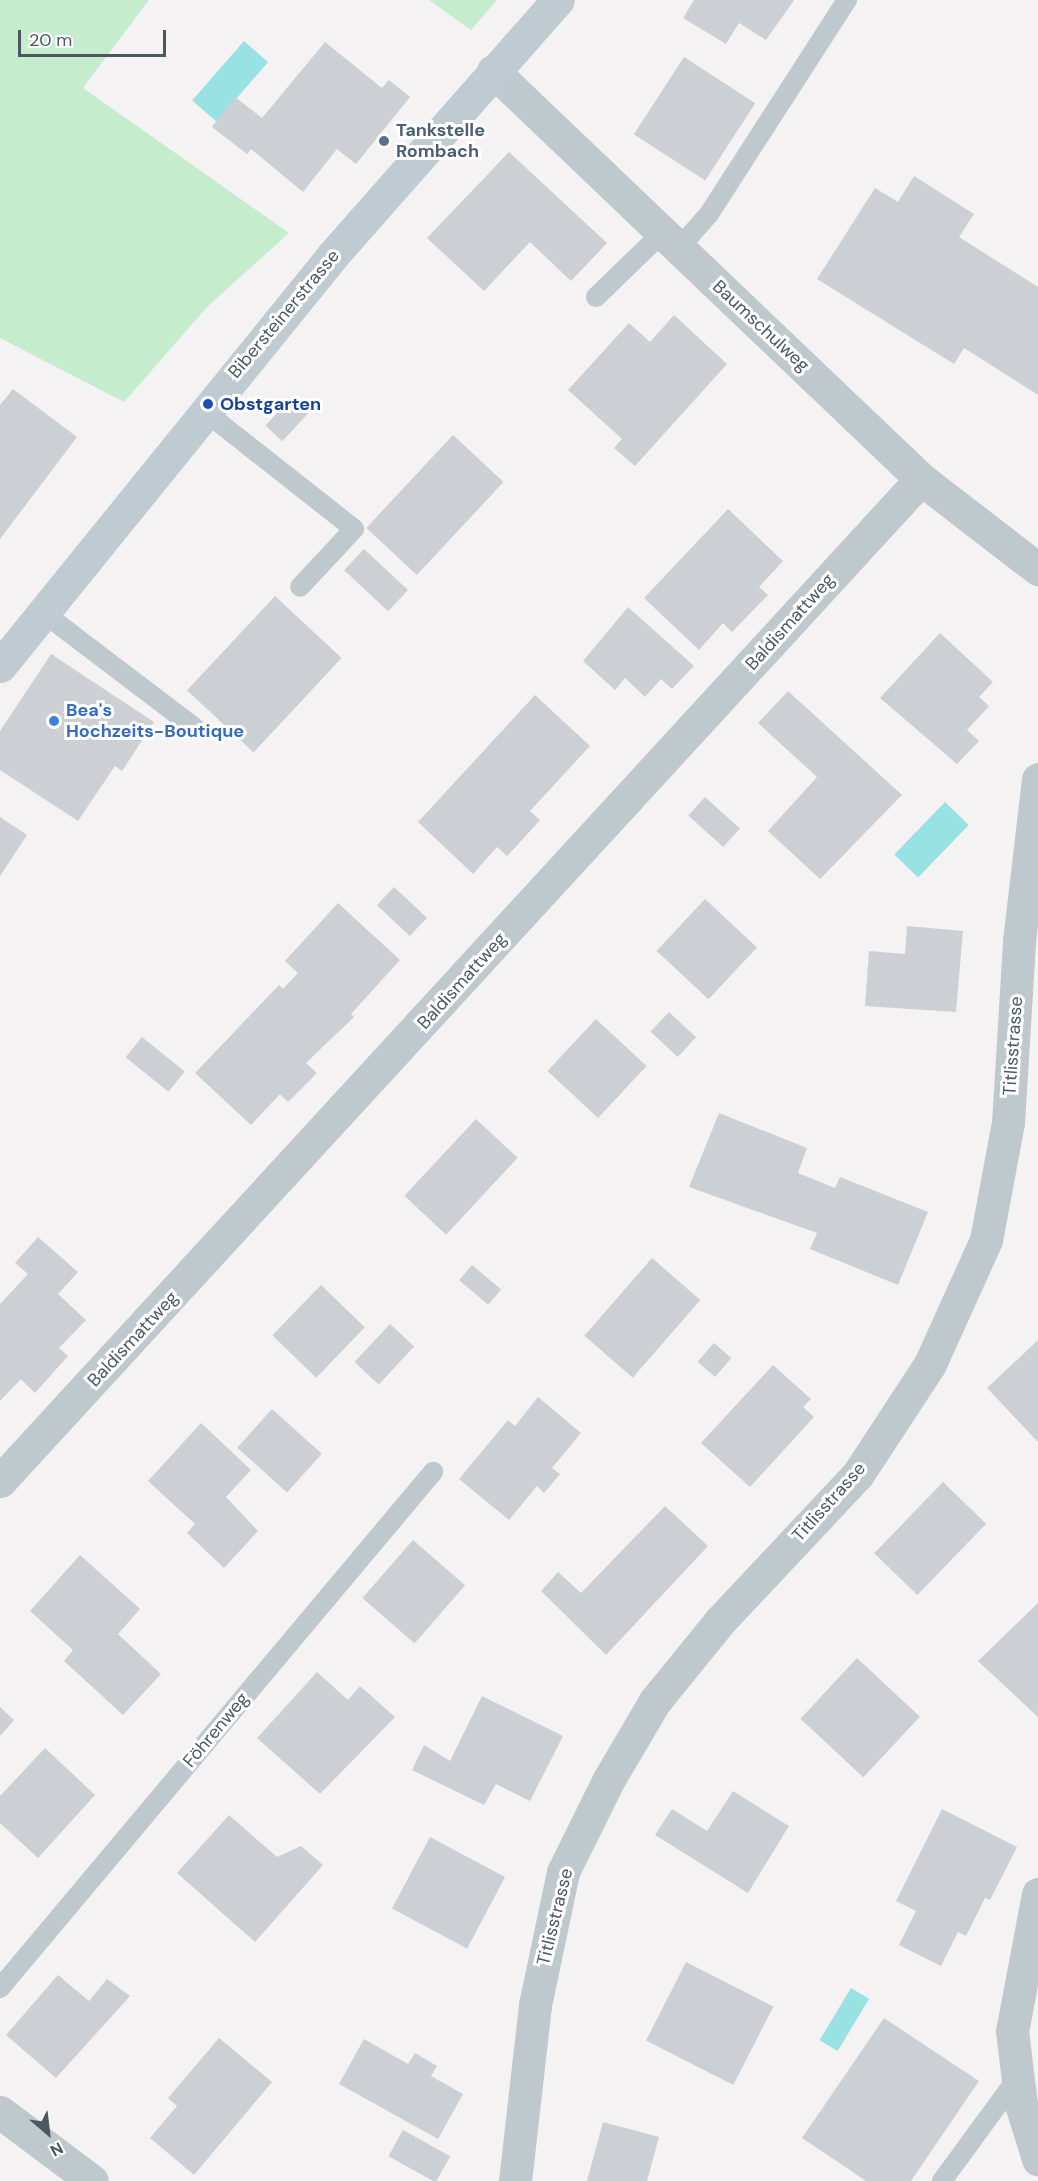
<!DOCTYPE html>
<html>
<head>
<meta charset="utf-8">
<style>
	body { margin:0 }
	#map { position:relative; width:1038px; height:2181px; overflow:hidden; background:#f4f2f2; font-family:"DM Sans",sans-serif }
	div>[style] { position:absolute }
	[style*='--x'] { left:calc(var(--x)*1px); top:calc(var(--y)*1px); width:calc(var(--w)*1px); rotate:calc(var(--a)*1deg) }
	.green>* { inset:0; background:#c6ecce }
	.water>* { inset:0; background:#98e2e4; transform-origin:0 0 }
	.building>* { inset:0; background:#ccd0d4; transform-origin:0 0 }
	.service>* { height:20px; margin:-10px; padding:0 10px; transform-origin:10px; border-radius:10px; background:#bfc8cd }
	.minor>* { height:33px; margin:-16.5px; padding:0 16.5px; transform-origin:16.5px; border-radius:16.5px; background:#bfc8cd }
	.secondary>* { height:33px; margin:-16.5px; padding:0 16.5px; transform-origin:16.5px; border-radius:16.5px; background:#c0cbd1 }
	.dots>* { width:16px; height:16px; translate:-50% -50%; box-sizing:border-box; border:3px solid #fff; border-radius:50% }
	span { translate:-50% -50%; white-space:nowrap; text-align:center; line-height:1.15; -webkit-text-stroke:6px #fff; paint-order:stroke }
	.service-label { font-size:18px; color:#4e5e75; font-weight:700 }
	.left { translate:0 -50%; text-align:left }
	.street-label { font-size:18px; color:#4b585e }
	.transit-label { font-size:18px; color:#164399; font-weight:700 }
	.shop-label { font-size:18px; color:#366cbe; font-weight:700 }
	.north { position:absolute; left:18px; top:2103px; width:60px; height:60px; -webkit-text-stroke:4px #fff; paint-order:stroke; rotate:152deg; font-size:16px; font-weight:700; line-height:24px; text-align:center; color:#4b585e }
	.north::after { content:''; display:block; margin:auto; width:21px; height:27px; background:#4b585e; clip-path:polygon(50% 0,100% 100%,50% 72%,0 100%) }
	.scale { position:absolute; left:18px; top:30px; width:148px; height:27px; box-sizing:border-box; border:3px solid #4b585e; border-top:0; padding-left:8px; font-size:18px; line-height:21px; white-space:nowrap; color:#4b585e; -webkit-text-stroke:4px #fff; paint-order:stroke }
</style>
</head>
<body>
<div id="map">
	<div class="green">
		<i style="clip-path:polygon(0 0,149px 0,83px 88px,289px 233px,207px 307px,124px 402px,0 338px)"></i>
		<i style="clip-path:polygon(429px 0,497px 0,471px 30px)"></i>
	</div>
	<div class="water">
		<i style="left:244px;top:41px;width:32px;height:79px;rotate:41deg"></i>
		<i style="left:945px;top:802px;width:33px;height:73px;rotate:44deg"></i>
		<i style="left:851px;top:1988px;width:21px;height:61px;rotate:31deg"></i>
	</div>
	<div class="building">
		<i style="clip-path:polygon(694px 0,794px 0,766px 40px,739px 23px,726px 44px,683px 18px)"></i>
		<i style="clip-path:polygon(325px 42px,382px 88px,389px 80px,410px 97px,356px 164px,337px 149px,303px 192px,251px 149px,247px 154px,212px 127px,235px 97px,262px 118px)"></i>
		<i style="left:684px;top:57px;width:85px;height:92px;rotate:33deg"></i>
		<i style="clip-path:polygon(509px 152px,607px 243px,571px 281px,530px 242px,484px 291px,427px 238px)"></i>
		<i style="clip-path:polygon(914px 176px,974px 214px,959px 237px,1038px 287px,1038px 395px,964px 348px,954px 364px,817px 279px,875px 188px,898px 202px)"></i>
		<i style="clip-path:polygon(674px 315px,727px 364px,635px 466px,614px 448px,622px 439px,568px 390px,629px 323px,650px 342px)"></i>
		<i style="clip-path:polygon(13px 389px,77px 437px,0 539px,0 405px)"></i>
		<i style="left:292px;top:397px;width:23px;height:39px;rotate:43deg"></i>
		<i style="left:453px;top:435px;width:69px;height:127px;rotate:43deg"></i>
		<i style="clip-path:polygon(728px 509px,783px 561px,759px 587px,768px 595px,732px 632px,723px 623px,699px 650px,644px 598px)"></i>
		<i style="left:364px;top:549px;width:60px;height:29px;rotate:43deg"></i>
		<i style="left:275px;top:596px;width:91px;height:129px;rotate:43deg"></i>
		<i style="clip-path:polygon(628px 607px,694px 666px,672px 689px,661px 679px,645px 697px,625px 678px,615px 690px,583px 661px)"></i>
		<i style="clip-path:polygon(940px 633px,993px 682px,979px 697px,989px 706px,967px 730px,979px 741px,957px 764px,880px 698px)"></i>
		<i style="clip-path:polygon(51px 654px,154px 722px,122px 771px,115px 766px,78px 821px,0 770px,0 731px)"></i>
		<i style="clip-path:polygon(788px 691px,902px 795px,820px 879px,768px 831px,817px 777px,758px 723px)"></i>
		<i style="clip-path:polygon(535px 695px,590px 746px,530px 811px,540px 820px,523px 839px,507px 856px,497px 847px,473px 874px,418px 822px)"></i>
		<i style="left:705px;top:797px;width:47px;height:25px;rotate:42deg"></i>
		<i style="clip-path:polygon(0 817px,27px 835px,0 876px)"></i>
		<i style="left:394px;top:887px;width:45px;height:25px;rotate:43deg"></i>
		<i style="left:705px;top:899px;width:71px;height:71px;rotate:43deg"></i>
		<i style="clip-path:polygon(338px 903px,400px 960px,351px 1014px,354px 1017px,306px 1063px,317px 1073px,288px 1102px,280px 1094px,251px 1125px,195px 1073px,279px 985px,283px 989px,298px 973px,285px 961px)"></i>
		<i style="clip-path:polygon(907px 926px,963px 931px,956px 1012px,865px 1006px,869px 951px,905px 954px)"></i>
		<i style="left:669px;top:1012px;width:37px;height:27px;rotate:43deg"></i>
		<i style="left:596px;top:1019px;width:69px;height:71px;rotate:43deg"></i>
		<i style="left:142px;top:1037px;width:55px;height:26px;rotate:39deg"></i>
		<i style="clip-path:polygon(719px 1113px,807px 1148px,798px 1173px,835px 1188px,840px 1177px,928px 1212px,898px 1285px,810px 1249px,817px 1233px,689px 1187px)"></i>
		<i style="left:476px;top:1119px;width:57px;height:105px;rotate:43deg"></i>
		<i style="clip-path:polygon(38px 1237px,78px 1272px,58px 1294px,86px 1320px,59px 1348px,68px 1356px,35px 1393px,21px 1379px,0 1401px,0 1304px,28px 1274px,15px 1263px)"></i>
		<i style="left:652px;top:1258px;width:64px;height:103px;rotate:41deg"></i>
		<i style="left:472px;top:1265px;width:38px;height:20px;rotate:40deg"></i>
		<i style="left:321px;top:1285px;width:61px;height:70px;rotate:44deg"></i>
		<i style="left:390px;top:1324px;width:33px;height:52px;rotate:43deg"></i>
		<i style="clip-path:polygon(1038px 1340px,1038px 1442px,987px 1388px)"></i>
		<i style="left:714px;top:1343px;width:23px;height:25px;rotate:41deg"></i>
		<i style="clip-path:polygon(773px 1365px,811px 1399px,803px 1407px,814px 1417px,750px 1487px,701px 1443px)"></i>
		<i style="clip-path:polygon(538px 1397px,581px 1433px,552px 1468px,560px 1474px,544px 1493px,537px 1486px,509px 1520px,459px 1479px,508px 1420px,515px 1426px)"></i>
		<i style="left:272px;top:1409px;width:67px;height:52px;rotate:42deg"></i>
		<i style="clip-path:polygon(201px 1423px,251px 1470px,226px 1497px,258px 1531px,224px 1568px,187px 1533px,195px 1524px,148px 1481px)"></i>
		<i style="left:943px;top:1482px;width:60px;height:99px;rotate:44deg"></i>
		<i style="clip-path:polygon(665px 1506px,708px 1546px,606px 1655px,541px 1591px,558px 1572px,581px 1593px)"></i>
		<i style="left:413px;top:1540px;width:69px;height:77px;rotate:41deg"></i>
		<i style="clip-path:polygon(80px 1555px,140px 1609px,118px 1634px,161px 1674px,123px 1715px,64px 1661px,73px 1650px,30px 1611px)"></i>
		<i style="clip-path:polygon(1038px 1603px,1038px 1717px,978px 1661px)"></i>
		<i style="left:857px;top:1658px;width:86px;height:83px;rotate:43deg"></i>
		<i style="clip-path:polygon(317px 1672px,348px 1700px,360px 1686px,395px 1717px,320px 1794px,257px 1738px)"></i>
		<i style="clip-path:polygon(482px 1696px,563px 1736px,530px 1801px,496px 1784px,484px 1805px,412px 1770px,424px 1745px,450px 1761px)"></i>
		<i style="clip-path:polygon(0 1707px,14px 1720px,0 1736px)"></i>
		<i style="clip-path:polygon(45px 1748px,95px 1795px,38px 1858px,0 1823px,0 1796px)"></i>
		<i style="clip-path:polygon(733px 1791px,789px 1826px,748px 1893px,655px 1835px,672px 1809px,707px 1831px)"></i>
		<i style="clip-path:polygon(942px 1809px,1017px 1847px,990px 1900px,985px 1898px,966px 1936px,958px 1932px,941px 1966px,899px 1945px,916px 1911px,896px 1901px)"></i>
		<i style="clip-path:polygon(229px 1815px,277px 1857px,301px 1846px,323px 1865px,255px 1942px,177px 1873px)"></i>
		<i style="left:430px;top:1837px;width:85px;height:81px;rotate:28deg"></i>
		<i style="left:686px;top:1962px;width:98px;height:88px;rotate:27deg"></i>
		<i style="clip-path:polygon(58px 1975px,89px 2001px,107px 1979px,130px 1996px,56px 2078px,6px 2035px)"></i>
		<i style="clip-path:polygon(884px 2018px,979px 2081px,911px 2181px,866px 2181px,802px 2138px)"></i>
		<i style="clip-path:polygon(219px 2038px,272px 2082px,194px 2175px,150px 2138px,177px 2106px,168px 2098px)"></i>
		<i style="clip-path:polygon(364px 2039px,408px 2064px,415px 2053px,437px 2066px,431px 2076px,463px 2094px,438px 2139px,339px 2084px)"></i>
		<i style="clip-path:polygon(603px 2122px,659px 2137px,647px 2181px,587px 2181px)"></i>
		<i style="left:403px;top:2130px;width:54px;height:30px;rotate:29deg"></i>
	</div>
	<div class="service">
		<i style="--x:678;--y:249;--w:47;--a:-48.5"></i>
		<i style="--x:709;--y:214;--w:255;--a:-57.2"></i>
		<i style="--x:596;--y:297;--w:92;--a:-44.1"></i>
		<i style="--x:203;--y:410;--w:192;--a:38.2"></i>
		<i style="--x:354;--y:529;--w:79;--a:133"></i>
		<i style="--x:41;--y:611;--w:193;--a:37.2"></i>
		<i style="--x:0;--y:1988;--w:674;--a:-50"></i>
		<i style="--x:942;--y:2181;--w:129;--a:-53.8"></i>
	</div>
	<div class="minor">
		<i style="--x:493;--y:71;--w:591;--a:43.63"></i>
		<i style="--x:921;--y:479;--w:148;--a:37.6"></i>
		<i style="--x:0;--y:1481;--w:1361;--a:-47.41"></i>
		<i style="--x:1038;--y:1894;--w:139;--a:100.7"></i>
		<i style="--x:1012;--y:2031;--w:74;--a:83"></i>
		<i style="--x:1021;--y:2104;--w:58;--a:72.8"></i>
		<i style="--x:0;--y:2112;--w:115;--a:36.9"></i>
		<i style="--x:515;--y:2181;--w:177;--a:-83.5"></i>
		<i style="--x:535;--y:2005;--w:136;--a:-78.1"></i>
		<i style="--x:563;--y:1872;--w:104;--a:-63.7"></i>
		<i style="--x:609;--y:1779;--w:91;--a:-59.5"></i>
		<i style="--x:655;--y:1701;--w:103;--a:-50.9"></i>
		<i style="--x:720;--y:1621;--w:202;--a:-46.8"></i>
		<i style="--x:858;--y:1474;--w:131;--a:-56.8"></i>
		<i style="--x:930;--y:1364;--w:136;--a:-65.7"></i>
		<i style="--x:986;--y:1240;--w:119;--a:-79.4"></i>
		<i style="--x:1008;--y:1123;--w:182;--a:-86.5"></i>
		<i style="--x:1019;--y:941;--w:163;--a:-83.3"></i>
	</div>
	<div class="secondary">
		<i style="--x:0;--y:666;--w:529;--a:-50.98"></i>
		<i style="--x:333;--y:255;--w:340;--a:-48.6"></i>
	</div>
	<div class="dots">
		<i style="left:384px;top:141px;background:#5c6f8a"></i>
		<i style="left:208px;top:404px;background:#1a4fb4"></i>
		<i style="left:54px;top:721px;background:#3f7fe0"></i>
	</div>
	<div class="service-label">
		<span class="left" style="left:396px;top:141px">Tankstelle<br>Rombach</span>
	</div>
	<div class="street-label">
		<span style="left:284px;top:314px;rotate:-50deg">Bibersteinerstrasse</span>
		<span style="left:761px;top:326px;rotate:43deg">Baumschulweg</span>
		<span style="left:790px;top:622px;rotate:-48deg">Baldismattweg</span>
		<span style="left:462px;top:981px;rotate:-48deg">Baldismattweg</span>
		<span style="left:1013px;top:1046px;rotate:-86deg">Titlisstrasse</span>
		<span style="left:133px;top:1339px;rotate:-47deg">Baldismattweg</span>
		<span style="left:829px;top:1502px;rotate:-48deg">Titlisstrasse</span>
		<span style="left:216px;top:1730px;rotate:-50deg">Föhrenweg</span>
		<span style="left:555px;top:1917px;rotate:-76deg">Titlisstrasse</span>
	</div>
	<div class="transit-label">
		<span class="left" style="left:220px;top:404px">Obstgarten</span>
	</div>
	<div class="shop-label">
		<span class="left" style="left:66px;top:721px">Bea's<br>Hochzeits-Boutique</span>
	</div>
	<div class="north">N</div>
	<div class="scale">20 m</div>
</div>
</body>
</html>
